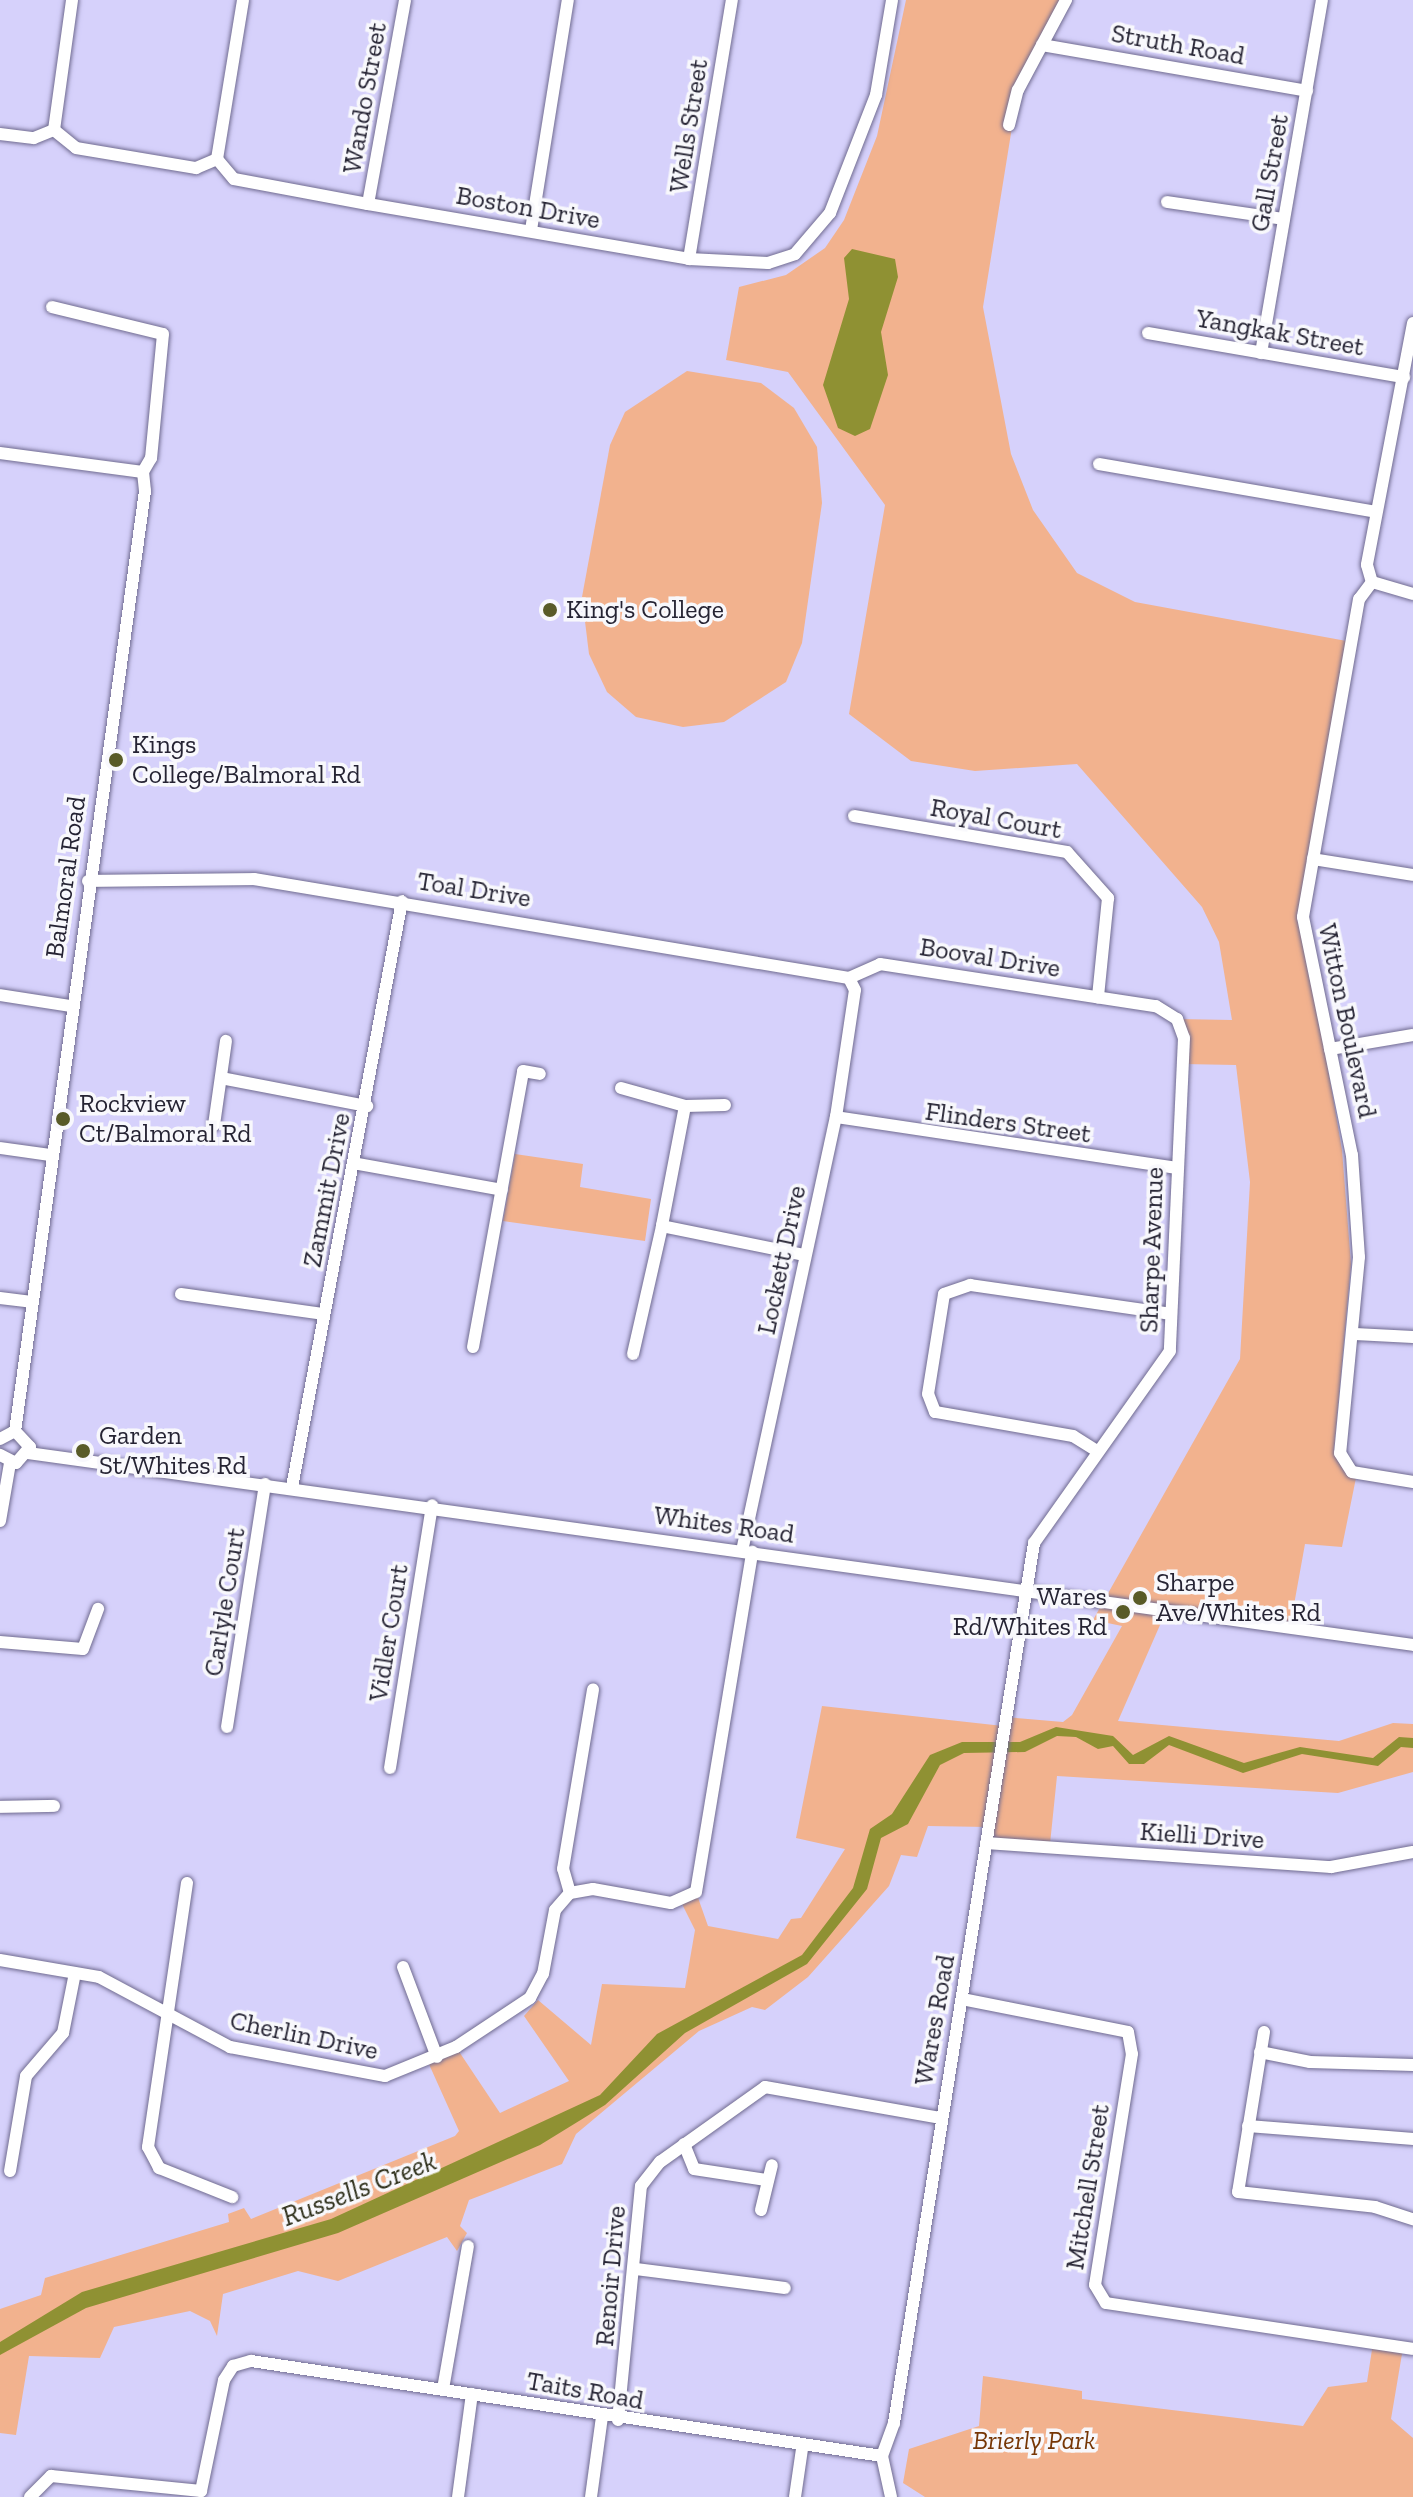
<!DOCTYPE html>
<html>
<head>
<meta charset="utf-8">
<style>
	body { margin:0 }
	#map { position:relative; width:1413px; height:2497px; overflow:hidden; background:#d6d1fb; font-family:"Zilla Slab",serif }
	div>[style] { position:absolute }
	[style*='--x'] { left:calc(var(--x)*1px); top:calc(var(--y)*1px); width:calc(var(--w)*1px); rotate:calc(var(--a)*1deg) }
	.green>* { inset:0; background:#f2b28e }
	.water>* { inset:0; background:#8f9133 }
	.roads { filter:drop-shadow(0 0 2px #706b90) drop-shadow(0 0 2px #706b90) }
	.minor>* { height:12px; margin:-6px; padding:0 6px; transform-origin:6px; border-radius:6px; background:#fff }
	.dots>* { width:22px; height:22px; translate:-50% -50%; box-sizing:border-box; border:4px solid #f8f8fc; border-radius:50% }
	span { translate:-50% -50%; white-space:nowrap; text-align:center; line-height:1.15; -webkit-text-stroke:7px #f8f8fc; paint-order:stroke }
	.street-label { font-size:26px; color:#252333 }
	.poi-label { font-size:26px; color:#252333 }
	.left { translate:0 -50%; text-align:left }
	.right { translate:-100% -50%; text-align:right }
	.park-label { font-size:26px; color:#763605; font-style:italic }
	.water-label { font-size:28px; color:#2c2d18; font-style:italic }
</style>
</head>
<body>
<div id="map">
	<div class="green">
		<i style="clip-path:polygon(906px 0,1066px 0,1018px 90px,983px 307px,1011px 454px,1033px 510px,1077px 573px,1135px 602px,1352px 642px,1303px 923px,1342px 1150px,1351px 1264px,1334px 1451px,1357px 1473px,1342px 1547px,1305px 1544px,1290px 1627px,1167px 1609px,1118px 1721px,1339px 1741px,1393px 1723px,1413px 1724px,1413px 1772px,1338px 1793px,1057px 1776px,1050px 1844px,987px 1839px,988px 1827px,928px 1826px,917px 1857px,901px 1855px,889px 1886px,808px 1977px,765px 2010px,752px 2007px,699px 2031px,576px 2134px,562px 2164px,469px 2200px,460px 2226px,467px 2233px,457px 2251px,447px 2237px,338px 2281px,298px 2271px,223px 2294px,217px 2336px,210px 2321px,190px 2311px,114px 2327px,100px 2358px,29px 2356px,16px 2435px,0 2433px,0 2309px,41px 2295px,45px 2278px,229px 2222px,228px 2214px,244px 2208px,251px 2219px,455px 2136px,459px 2131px,428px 2062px,456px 2047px,500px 2113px,569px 2081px,524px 2016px,538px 2000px,591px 2045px,602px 1984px,685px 1988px,695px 1930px,681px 1902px,696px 1892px,708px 1926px,778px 1939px,791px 1919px,801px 1918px,845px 1849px,796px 1838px,822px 1706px,1003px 1726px,1005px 1717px,1063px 1722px,1072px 1715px,1122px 1626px,1093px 1620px,1240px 1359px,1250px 1182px,1236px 1065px,1183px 1064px,1177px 1019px,1232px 1020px,1219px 942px,1202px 907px,1077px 764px,975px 771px,911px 761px,849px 714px,885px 505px,788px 372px,726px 360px,739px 287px,786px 275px,825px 248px,844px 220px,877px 136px)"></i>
		<i style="clip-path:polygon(687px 371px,761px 383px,794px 408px,817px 447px,822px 503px,802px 643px,786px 682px,724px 722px,683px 727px,636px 717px,607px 692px,589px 654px,582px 597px,610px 445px,625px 412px)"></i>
		<i style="clip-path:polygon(515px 1154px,583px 1164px,580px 1187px,651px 1199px,645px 1241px,503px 1221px)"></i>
		<i style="clip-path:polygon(1373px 2343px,1403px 2348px,1391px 2419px,1413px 2438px,1413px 2497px,925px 2497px,903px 2483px,909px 2449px,979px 2426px,983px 2376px,1082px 2391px,1082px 2399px,1303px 2426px,1328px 2387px,1367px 2382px)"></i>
	</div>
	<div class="water">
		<i style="clip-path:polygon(852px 249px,895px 259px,898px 277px,881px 332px,888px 375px,870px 429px,855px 436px,838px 428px,823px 385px,849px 299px,844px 258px)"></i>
		<i style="clip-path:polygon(1056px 1727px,1113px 1736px,1133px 1755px,1169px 1736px,1244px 1763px,1300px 1747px,1373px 1758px,1399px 1737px,1413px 1738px,1413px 1748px,1401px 1747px,1378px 1766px,1302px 1754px,1243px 1773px,1169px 1745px,1144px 1764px,1129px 1764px,1113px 1746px,1098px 1749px,1076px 1737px,1057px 1736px,1025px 1752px,964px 1753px,940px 1765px,908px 1824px,881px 1838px,867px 1889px,807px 1964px,685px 2033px,605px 2105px,540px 2145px,338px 2233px,86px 2308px,0 2355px,0 2342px,82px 2292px,331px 2219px,600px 2095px,657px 2034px,802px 1955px,853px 1888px,870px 1829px,892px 1814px,930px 1755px,962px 1742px,1020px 1742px)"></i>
	</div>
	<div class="roads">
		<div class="minor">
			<i style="--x:1042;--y:45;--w:269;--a:9.8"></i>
			<i style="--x:1009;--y:125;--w:36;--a:-76"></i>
			<i style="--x:1018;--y:90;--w:102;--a:-61.9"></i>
			<i style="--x:54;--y:130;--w:131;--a:-82.1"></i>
			<i style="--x:0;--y:134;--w:34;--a:7"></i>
			<i style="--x:34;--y:138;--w:22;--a:-22"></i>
			<i style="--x:54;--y:130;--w:28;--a:39"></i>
			<i style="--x:76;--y:148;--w:122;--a:9.5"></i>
			<i style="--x:196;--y:168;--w:23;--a:-23"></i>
			<i style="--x:217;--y:159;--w:26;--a:50"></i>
			<i style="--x:234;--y:179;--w:136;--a:10.6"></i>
			<i style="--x:368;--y:204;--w:326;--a:9.7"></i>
			<i style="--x:689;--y:259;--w:79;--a:2.9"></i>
			<i style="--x:768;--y:263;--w:28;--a:-18"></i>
			<i style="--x:795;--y:254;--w:54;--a:-49.5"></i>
			<i style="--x:830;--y:213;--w:127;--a:-68.7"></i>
			<i style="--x:876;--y:95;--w:96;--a:-80.4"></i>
			<i style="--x:217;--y:159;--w:161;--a:-80.7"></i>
			<i style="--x:1167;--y:202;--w:118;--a:8.3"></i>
			<i style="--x:368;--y:204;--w:207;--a:-79.7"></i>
			<i style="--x:531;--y:230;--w:233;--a:-80.9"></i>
			<i style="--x:689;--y:259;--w:263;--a:-80.6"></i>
			<i style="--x:52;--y:307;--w:114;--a:13.7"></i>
			<i style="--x:163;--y:334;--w:125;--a:95.5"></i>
			<i style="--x:151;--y:458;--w:16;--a:120"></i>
			<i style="--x:1413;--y:323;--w:246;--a:100.8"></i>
			<i style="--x:1367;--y:565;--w:18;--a:74"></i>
			<i style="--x:1372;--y:582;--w:21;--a:127"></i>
			<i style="--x:1359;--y:599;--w:323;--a:100"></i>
			<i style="--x:1303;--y:917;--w:243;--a:78.4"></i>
			<i style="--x:1352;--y:1155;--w:102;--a:86.1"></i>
			<i style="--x:1359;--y:1257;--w:197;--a:95.5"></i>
			<i style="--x:1340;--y:1453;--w:22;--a:58"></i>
			<i style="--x:1352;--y:1472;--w:62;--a:9.3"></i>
			<i style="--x:1148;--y:333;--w:260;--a:9.8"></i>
			<i style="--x:1261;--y:353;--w:358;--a:-80.2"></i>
			<i style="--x:0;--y:453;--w:144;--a:7.6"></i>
			<i style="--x:143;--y:472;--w:19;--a:84"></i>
			<i style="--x:145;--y:491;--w:949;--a:97.87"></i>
			<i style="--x:1099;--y:464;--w:281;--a:9.8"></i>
			<i style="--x:1372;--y:582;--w:43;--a:16.3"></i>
			<i style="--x:854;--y:816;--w:216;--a:9.6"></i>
			<i style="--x:1067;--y:852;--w:62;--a:48.3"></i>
			<i style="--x:1108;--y:898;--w:100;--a:95.8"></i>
			<i style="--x:1313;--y:859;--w:101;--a:9.1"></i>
			<i style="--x:88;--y:881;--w:166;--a:-0.7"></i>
			<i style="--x:254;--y:879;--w:603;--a:9.45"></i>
			<i style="--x:849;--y:978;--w:34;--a:-24"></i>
			<i style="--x:880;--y:964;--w:279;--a:8.7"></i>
			<i style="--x:1156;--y:1006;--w:25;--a:32"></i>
			<i style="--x:1177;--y:1019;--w:20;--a:70"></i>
			<i style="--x:1184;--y:1038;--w:313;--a:92.6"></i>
			<i style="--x:1170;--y:1351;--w:235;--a:125.3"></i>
			<i style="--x:1034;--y:1543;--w:891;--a:99.04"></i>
			<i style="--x:894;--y:2423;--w:35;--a:110"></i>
			<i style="--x:0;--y:995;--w:71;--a:8.9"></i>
			<i style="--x:1330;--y:1049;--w:84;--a:-9.6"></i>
			<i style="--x:221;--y:1078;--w:149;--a:10.9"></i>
			<i style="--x:621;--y:1088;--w:66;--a:15.7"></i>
			<i style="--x:685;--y:1106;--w:40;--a:-1.4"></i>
			<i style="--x:685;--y:1106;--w:122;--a:100.9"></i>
			<i style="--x:662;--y:1226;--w:146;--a:11.5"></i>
			<i style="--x:836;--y:1117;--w:344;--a:8.5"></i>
			<i style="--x:214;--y:1125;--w:85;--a:-81.9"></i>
			<i style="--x:0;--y:1148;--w:50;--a:8"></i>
			<i style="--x:358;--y:1164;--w:146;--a:10.2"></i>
			<i style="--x:181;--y:1294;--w:143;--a:8"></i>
			<i style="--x:0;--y:1298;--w:32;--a:7"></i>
			<i style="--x:1355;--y:1334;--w:58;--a:3"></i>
			<i style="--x:473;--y:1347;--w:280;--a:-79.7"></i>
			<i style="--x:523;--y:1071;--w:17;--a:10"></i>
			<i style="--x:633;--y:1354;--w:131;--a:-77.2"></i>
			<i style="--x:0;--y:1439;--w:17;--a:-28"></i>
			<i style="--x:15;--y:1431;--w:22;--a:47"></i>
			<i style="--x:30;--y:1447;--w:21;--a:131"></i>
			<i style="--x:16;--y:1463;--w:18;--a:-153"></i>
			<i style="--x:1097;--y:1451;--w:28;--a:-148"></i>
			<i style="--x:1073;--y:1436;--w:140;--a:-170.1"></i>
			<i style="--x:935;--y:1412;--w:19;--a:-111"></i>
			<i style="--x:928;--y:1394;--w:101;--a:-80.9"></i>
			<i style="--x:944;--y:1294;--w:28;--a:-19"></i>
			<i style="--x:970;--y:1285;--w:203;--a:8.2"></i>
			<i style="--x:28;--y:1453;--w:1398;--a:7.89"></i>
			<i style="--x:292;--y:1487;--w:596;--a:-79.37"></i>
			<i style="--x:0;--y:1521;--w:59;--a:-80.2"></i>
			<i style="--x:742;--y:1551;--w:444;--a:-77.8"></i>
			<i style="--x:836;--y:1117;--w:128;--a:-81.5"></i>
			<i style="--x:855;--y:990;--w:13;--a:-117"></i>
			<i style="--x:0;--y:1642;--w:83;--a:4.8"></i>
			<i style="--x:83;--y:1649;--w:43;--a:-69.4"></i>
			<i style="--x:227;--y:1727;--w:246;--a:-81.1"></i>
			<i style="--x:390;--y:1768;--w:266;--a:-80.9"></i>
			<i style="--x:0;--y:1807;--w:54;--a:-1.1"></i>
			<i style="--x:986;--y:1843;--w:346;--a:4"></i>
			<i style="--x:1331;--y:1867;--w:83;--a:-10.4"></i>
			<i style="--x:187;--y:1883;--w:267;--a:98.4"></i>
			<i style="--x:148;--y:2147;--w:24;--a:62"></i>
			<i style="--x:159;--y:2168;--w:79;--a:21.7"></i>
			<i style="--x:570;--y:1893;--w:25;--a:-106"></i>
			<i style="--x:563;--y:1869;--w:182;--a:-80.5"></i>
			<i style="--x:0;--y:1960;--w:100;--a:9.7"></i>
			<i style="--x:99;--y:1977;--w:149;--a:28.1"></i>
			<i style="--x:230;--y:2047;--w:158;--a:10.6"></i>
			<i style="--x:385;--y:2076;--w:77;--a:-22.2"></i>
			<i style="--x:456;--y:2047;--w:89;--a:-33.5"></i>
			<i style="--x:530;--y:1998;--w:27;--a:-62"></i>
			<i style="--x:543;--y:1974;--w:65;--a:-79.4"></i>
			<i style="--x:555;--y:1910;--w:23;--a:-49"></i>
			<i style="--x:570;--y:1893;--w:23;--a:-10"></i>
			<i style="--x:593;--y:1889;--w:79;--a:10.2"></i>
			<i style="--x:671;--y:1903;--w:27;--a:-24"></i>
			<i style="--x:696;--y:1892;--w:345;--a:-80.6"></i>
			<i style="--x:403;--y:1967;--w:96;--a:69.3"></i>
			<i style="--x:962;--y:1999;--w:169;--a:11.2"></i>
			<i style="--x:1128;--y:2032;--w:22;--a:80"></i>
			<i style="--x:1132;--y:2054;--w:234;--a:99.1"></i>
			<i style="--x:1095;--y:2285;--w:21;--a:59"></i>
			<i style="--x:1106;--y:2303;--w:310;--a:8.5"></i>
			<i style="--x:1264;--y:2032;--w:162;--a:99.2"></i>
			<i style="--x:1238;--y:2192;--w:138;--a:6.2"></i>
			<i style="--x:1375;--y:2207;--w:40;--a:18"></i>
			<i style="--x:1260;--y:2052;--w:51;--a:11.3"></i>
			<i style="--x:1310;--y:2062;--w:103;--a:1.7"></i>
			<i style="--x:1248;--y:2126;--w:166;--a:4.5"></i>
			<i style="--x:684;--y:2144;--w:27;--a:68"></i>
			<i style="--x:694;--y:2169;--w:73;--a:8.7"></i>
			<i style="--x:10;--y:2171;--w:96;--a:-80.4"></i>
			<i style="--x:26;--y:2076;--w:57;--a:-49.3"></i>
			<i style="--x:63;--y:2033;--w:61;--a:-78.7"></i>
			<i style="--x:761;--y:2210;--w:46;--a:-76.3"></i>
			<i style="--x:636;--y:2269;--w:150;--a:7.3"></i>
			<i style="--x:443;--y:2389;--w:145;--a:-80.1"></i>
			<i style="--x:618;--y:2420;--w:235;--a:-84.4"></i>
			<i style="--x:641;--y:2186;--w:31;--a:-52"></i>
			<i style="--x:660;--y:2162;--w:129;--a:-35.5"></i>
			<i style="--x:765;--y:2087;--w:179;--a:10"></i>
			<i style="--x:882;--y:2456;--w:42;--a:77.6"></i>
			<i style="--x:201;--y:2491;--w:113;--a:-78.3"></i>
			<i style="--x:224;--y:2380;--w:17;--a:-57"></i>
			<i style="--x:233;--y:2366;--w:19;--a:-16"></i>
			<i style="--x:251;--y:2361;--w:638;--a:8.56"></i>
			<i style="--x:30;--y:2497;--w:30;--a:-45"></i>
			<i style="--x:51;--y:2476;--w:151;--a:5.7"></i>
			<i style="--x:458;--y:2497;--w:104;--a:-82.3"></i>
			<i style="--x:591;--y:2497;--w:81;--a:-82.2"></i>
			<i style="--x:795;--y:2497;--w:49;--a:-81.7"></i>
		</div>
	</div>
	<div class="dots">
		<i style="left:550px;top:610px;background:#595b28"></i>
		<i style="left:116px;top:760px;background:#595b28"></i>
		<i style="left:63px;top:1119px;background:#595b28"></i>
		<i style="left:83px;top:1451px;background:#595b28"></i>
		<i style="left:1140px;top:1598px;background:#595b28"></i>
		<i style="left:1123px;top:1612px;background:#595b28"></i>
	</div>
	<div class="street-label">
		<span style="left:1178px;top:45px;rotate:10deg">Struth Road</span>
		<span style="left:365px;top:98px;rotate:-80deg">Wando Street</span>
		<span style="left:689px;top:126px;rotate:-81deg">Wells Street</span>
		<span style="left:1270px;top:173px;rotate:-80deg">Gall Street</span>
		<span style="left:528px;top:208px;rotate:10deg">Boston Drive</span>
		<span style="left:1280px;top:333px;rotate:10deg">Yangkak Street</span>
		<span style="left:996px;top:819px;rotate:10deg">Royal Court</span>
		<span style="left:66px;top:877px;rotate:-82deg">Balmoral Road</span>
		<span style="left:474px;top:890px;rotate:9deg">Toal Drive</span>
		<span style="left:990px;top:958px;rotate:9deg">Booval Drive</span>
		<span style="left:1347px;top:1021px;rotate:78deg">Witton Boulevard</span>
		<span style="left:1008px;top:1123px;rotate:8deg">Flinders Street</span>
		<span style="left:327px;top:1190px;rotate:-79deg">Zammit Drive</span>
		<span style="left:1152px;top:1250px;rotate:-88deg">Sharpe Avenue</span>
		<span style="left:782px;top:1260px;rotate:-78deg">Lockett Drive</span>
		<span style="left:724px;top:1525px;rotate:8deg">Whites Road</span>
		<span style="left:225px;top:1602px;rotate:-81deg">Carlyle Court</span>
		<span style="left:389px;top:1633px;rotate:-81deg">Vidler Court</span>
		<span style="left:1202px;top:1836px;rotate:4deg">Kielli Drive</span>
		<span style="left:935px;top:2020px;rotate:-80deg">Wares Road</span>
		<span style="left:304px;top:2036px;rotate:12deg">Cherlin Drive</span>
		<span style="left:1088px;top:2187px;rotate:-81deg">Mitchell Street</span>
		<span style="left:611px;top:2276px;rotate:-85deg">Renoir Drive</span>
		<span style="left:585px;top:2391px;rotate:10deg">Taits Road</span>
	</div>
	<div class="poi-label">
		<span class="left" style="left:566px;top:610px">King's College</span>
		<span class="left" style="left:132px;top:760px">Kings<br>College/Balmoral Rd</span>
		<span class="left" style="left:79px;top:1119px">Rockview<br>Ct/Balmoral Rd</span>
		<span class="left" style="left:99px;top:1451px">Garden<br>St/Whites Rd</span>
		<span class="left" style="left:1156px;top:1598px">Sharpe<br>Ave/Whites Rd</span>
		<span class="right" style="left:1107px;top:1612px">Wares<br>Rd/Whites Rd</span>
	</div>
	<div class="park-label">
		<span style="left:1034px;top:2441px">Brierly Park</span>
	</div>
	<div class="water-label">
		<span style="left:359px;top:2189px;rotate:-21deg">Russells Creek</span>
	</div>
</div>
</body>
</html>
